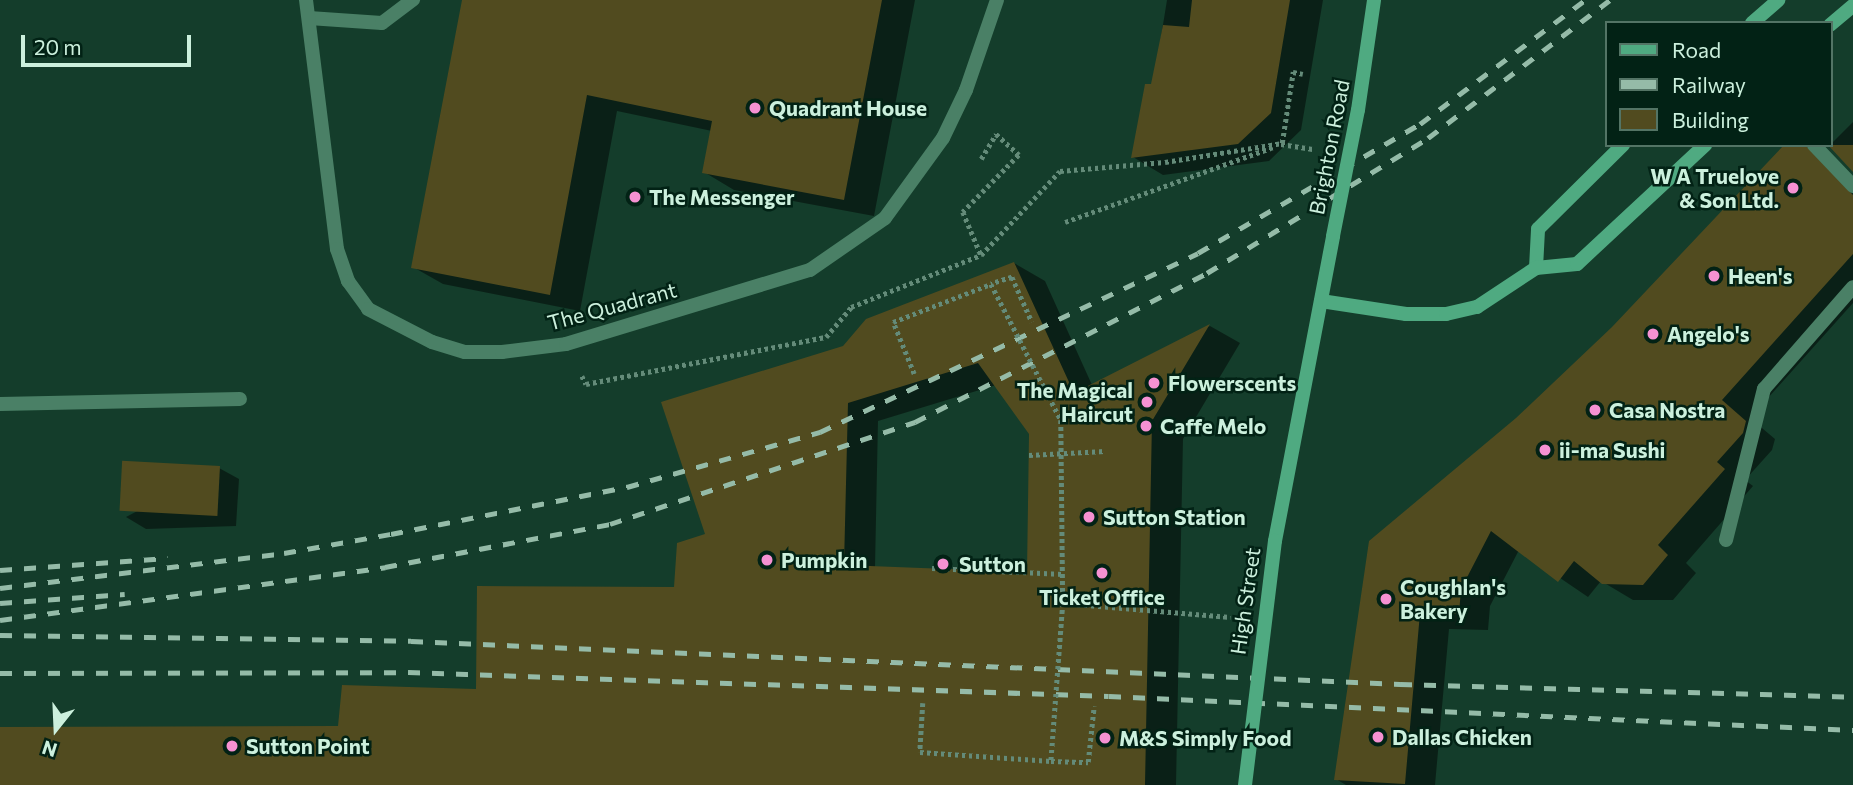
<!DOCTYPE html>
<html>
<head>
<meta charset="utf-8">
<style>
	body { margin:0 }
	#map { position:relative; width:1853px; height:785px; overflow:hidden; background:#143d2b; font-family:Commissioner,sans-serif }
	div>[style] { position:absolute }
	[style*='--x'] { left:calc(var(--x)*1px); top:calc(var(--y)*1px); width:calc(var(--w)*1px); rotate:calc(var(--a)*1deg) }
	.shadow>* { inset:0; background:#0007 }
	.building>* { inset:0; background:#514b1f; transform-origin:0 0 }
	.path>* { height:4.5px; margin-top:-2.25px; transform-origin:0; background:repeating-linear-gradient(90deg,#648b79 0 3.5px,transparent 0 7px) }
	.lane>* { height:14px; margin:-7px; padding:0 7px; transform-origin:7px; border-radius:7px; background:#4a8066 }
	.street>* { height:14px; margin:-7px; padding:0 7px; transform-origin:7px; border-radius:7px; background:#4a8066 }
	.secondary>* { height:14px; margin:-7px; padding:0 7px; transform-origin:7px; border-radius:7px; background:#4faa81 }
	.rail>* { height:5px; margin-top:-2.5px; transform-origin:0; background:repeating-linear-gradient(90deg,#95bba8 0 12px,transparent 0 24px) }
	.path-bridge>* { height:4.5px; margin-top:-2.25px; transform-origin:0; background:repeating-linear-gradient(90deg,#648b79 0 3.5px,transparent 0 7px) }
	.secondary-bridge>* { height:14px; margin:-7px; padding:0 7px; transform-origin:7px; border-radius:7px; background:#4faa81 }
	.dots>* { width:19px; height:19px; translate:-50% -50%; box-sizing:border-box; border:4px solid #022215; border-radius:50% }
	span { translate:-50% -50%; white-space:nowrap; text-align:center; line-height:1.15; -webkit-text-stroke:5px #022215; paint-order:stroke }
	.poi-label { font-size:21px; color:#ccf0dd; font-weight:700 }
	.left { translate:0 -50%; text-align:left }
	.right { translate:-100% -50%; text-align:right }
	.street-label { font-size:21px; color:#ccf0dd }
	.legend { position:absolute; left:1605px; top:21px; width:228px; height:126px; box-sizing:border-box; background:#022215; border:2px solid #537465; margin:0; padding:9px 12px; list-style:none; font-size:21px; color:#ccf0dd }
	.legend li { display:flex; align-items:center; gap:14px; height:35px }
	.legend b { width:35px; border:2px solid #537465 }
	.north { position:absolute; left:21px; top:694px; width:70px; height:70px; -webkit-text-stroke:5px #022215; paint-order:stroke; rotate:198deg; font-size:19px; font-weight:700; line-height:28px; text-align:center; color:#ccf0dd }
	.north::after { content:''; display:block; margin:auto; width:24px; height:32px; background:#ccf0dd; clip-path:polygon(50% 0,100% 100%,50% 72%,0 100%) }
	.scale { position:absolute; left:21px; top:35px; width:170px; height:32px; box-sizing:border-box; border:4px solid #ccf0dd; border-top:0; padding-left:9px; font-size:21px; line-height:24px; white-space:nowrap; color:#ccf0dd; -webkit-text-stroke:5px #022215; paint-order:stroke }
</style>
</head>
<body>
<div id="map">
	<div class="shadow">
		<i style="clip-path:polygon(464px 0,915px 0,874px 216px,734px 190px,704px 172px,712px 131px,617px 111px,580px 311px,443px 284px,413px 267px)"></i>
		<i style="clip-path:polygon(1167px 0,1323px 0,1301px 130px,1269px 161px,1163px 175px,1133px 157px,1153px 86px)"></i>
		<i style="clip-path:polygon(1853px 122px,1853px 170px,1830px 145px)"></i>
		<i style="clip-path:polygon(1786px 145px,1853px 191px,1853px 303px,1750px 418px,1775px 439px,1772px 450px,1745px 480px,1753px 486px,1686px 563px,1696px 573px,1673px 600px,1633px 600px,1601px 581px,1588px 597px,1519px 550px,1490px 606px,1488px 630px,1449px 629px,1435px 785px,1346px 785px,1336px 779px,1517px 419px,1613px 328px)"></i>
		<i style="clip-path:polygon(evenodd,1014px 263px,1045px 281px,1092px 385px,1210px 326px,1240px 343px,1183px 439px,1176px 785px,0 785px,0 729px,340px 728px,478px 691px,676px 588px,707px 536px,844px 347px,1014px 263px,996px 385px,1031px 433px,1029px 573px,875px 568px,878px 421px,996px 385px)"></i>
		<i style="clip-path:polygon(219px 468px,239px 479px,236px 526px,146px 529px,126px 517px)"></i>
	</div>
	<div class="building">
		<i style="clip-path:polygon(462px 0,882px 0,844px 200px,702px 173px,712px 121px,587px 95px,550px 295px,411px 268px)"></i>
		<i style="clip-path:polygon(1192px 0,1290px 0,1271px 113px,1238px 144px,1131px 158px,1145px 84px,1151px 84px,1163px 25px,1189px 27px)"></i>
		<i style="clip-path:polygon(1784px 145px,1805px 145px,1853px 195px,1853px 254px,1722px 400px,1746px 421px,1743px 433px,1717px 462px,1725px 469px,1658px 545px,1668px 555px,1643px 585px,1602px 584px,1574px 561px,1558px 582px,1491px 531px,1461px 589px,1459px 614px,1420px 613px,1405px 784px,1334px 780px,1369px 541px,1516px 418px,1612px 327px)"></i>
		<i style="clip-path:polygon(1828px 145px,1853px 145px,1853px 172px)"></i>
		<i style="clip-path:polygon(evenodd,1014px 262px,1074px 393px,1210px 324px,1152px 421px,1145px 785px,0 785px,0 727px,338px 726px,342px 685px,476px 689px,477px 586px,674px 587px,677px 543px,705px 534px,661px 402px,843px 346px,866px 319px,1014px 262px,978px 363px,1029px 434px,1027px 572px,844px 565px,848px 403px,978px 363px)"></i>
		<i style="left:220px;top:466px;width:50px;height:98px;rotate:93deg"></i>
	</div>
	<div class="path">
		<i style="--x:1281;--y:144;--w:32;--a:9"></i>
		<i style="--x:981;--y:159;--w:29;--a:-59"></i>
		<i style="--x:996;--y:134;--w:31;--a:42"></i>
		<i style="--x:1019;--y:155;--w:80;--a:134.5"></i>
		<i style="--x:963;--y:212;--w:47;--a:67.3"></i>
		<i style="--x:1065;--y:222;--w:221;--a:-19.8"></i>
		<i style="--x:1012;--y:277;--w:49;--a:66"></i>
		<i style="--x:914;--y:374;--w:56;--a:-112"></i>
		<i style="--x:893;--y:322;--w:105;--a:-21.2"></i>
		<i style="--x:582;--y:376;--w:9;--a:63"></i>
		<i style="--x:586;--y:384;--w:245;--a:-11.1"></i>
		<i style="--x:826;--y:337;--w:39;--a:-50"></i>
		<i style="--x:851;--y:307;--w:140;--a:-21.8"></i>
		<i style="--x:981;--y:255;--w:115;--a:-46.8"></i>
		<i style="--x:1060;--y:171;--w:105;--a:-4.9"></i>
		<i style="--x:1165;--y:162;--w:119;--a:-9.2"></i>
		<i style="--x:1282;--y:143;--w:72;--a:-81.2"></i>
		<i style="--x:1293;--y:72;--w:10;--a:11"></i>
		<i style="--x:1029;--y:455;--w:76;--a:-3"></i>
		<i style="--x:932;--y:568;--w:131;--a:2.6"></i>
		<i style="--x:1063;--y:603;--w:168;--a:4.8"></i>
		<i style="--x:923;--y:703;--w:49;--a:93.5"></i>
		<i style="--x:920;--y:752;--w:131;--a:3.9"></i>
		<i style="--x:1088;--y:762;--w:56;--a:-83.9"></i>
	</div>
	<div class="lane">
		<i style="--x:309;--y:18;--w:73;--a:3.9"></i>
		<i style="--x:382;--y:23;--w:39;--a:-37"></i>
		<i style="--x:1814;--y:145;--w:57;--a:46.4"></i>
		<i style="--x:0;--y:404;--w:240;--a:-1.2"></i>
		<i style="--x:1726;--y:540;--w:156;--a:-75.9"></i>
		<i style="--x:1764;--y:389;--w:135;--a:-48.9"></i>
	</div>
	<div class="street">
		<i style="--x:306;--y:0;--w:251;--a:82.9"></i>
		<i style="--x:337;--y:249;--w:34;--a:71"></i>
		<i style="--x:348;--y:281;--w:34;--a:54"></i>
		<i style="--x:368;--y:309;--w:72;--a:27.3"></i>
		<i style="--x:432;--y:342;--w:34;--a:17"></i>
		<i style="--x:465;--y:352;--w:37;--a:0"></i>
		<i style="--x:502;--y:352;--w:64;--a:-7.1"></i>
		<i style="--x:566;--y:344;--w:255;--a:-16.9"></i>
		<i style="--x:810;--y:270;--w:91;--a:-34.7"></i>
		<i style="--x:885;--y:218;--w:99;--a:-54.1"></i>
		<i style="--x:943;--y:138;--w:53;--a:-64.4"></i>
		<i style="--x:966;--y:90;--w:95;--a:-71"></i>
	</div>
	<div class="secondary">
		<i style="--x:1752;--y:23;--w:35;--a:-41"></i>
		<i style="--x:1830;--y:25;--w:30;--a:-40"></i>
		<i style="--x:1358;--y:110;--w:111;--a:-81.7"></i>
		<i style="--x:1536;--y:268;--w:39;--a:-87"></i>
		<i style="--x:1538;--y:229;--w:120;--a:-44.7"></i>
		<i style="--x:1321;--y:301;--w:86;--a:8.7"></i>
		<i style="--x:1406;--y:314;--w:40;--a:0"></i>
		<i style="--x:1446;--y:314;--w:32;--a:-13"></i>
		<i style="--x:1477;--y:307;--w:71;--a:-33.5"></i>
		<i style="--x:1536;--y:268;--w:41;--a:-5.6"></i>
		<i style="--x:1577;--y:264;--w:175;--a:-42.9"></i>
		<i style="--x:1275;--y:541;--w:310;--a:-79.2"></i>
	</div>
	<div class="rail">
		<i style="--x:0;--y:570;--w:168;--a:-4.1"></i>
		<i style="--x:0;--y:588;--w:286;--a:-7"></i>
		<i style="--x:284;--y:553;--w:109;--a:-10.1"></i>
		<i style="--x:391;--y:534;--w:241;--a:-11.3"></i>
		<i style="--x:627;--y:487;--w:201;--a:-15.9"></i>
		<i style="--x:820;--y:432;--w:418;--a:-25.3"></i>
		<i style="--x:1198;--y:253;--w:257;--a:-30.2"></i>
		<i style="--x:1420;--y:124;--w:206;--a:-36.9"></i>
		<i style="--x:0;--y:603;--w:125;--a:-4.1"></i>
		<i style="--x:0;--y:620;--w:389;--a:-7.8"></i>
		<i style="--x:385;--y:567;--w:229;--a:-10.8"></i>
		<i style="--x:610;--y:524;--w:322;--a:-18.5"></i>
		<i style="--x:915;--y:422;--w:328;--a:-27"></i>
		<i style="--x:1207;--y:273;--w:259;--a:-31.4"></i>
		<i style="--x:1428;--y:138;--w:228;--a:-37.2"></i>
		<i style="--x:0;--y:635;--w:411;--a:0.8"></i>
		<i style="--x:411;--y:641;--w:990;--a:2.49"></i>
		<i style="--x:1400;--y:684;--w:453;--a:1.6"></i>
		<i style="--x:0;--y:673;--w:408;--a:-0.1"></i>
		<i style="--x:408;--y:672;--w:701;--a:1.96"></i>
		<i style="--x:1109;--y:696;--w:745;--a:2.62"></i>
	</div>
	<div class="path-bridge">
		<i style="--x:1012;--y:277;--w:22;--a:162"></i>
		<i style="--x:991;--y:284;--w:153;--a:62.8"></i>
		<i style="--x:1061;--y:420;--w:183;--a:89.4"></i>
		<i style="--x:1063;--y:603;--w:158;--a:94.3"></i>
		<i style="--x:1051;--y:761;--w:37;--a:2"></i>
	</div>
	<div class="secondary-bridge">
		<i style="--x:1333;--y:236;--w:128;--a:-78.8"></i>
		<i style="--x:1245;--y:785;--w:246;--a:-83"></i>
	</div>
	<div class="dots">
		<i style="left:755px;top:108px;background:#f591d2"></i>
		<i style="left:1793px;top:188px;background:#f591d2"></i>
		<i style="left:635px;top:197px;background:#f591d2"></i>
		<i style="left:1714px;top:276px;background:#f591d2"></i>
		<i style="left:1653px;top:334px;background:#f591d2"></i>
		<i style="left:1154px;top:383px;background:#f591d2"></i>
		<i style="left:1147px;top:402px;background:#f591d2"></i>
		<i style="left:1595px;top:410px;background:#f591d2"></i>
		<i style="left:1146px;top:426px;background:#f591d2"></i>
		<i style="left:1545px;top:450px;background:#f591d2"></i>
		<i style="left:1089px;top:517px;background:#f591d2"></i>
		<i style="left:767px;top:560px;background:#f591d2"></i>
		<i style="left:943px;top:564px;background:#f591d2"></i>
		<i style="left:1102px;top:573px;background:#f591d2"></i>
		<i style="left:1386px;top:599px;background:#f591d2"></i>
		<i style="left:1378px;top:737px;background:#f591d2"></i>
		<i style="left:1105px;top:738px;background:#f591d2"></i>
		<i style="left:232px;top:746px;background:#f591d2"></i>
	</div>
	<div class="poi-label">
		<span class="left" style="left:769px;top:108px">Quadrant House</span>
		<span class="right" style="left:1779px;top:188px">W A Truelove<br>&amp; Son Ltd.</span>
		<span class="left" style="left:649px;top:197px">The Messenger</span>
		<span class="left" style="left:1728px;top:276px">Heen's</span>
		<span class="left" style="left:1667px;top:334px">Angelo's</span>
		<span class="left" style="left:1168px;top:383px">Flowerscents</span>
		<span class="right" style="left:1133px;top:402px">The Magical<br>Haircut</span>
		<span class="left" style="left:1609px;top:410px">Casa Nostra</span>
		<span class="left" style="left:1160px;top:426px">Caffe Melo</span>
		<span class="left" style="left:1559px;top:450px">ii-ma Sushi</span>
		<span class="left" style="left:1103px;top:517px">Sutton Station</span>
		<span class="left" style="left:781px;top:560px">Pumpkin</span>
		<span class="left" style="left:959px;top:564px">Sutton</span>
		<span class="left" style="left:1400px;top:599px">Coughlan's<br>Bakery</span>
		<span style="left:1102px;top:597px">Ticket Office</span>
		<span class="left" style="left:1392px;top:737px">Dallas Chicken</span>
		<span class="left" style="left:1119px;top:738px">M&amp;S Simply Food</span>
		<span class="left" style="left:246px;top:746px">Sutton Point</span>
	</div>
	<div class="street-label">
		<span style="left:1329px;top:147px;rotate:-79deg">Brighton Road</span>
		<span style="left:612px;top:306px;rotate:-15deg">The Quadrant</span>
		<span style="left:1245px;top:601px;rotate:-82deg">High Street</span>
	</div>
	<ul class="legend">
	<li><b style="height:9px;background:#4faa81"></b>Road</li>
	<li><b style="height:9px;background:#95bba8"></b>Railway</li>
	<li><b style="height:19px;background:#514b1f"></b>Building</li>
	</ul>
	<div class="north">N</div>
	<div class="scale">20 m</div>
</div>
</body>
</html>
